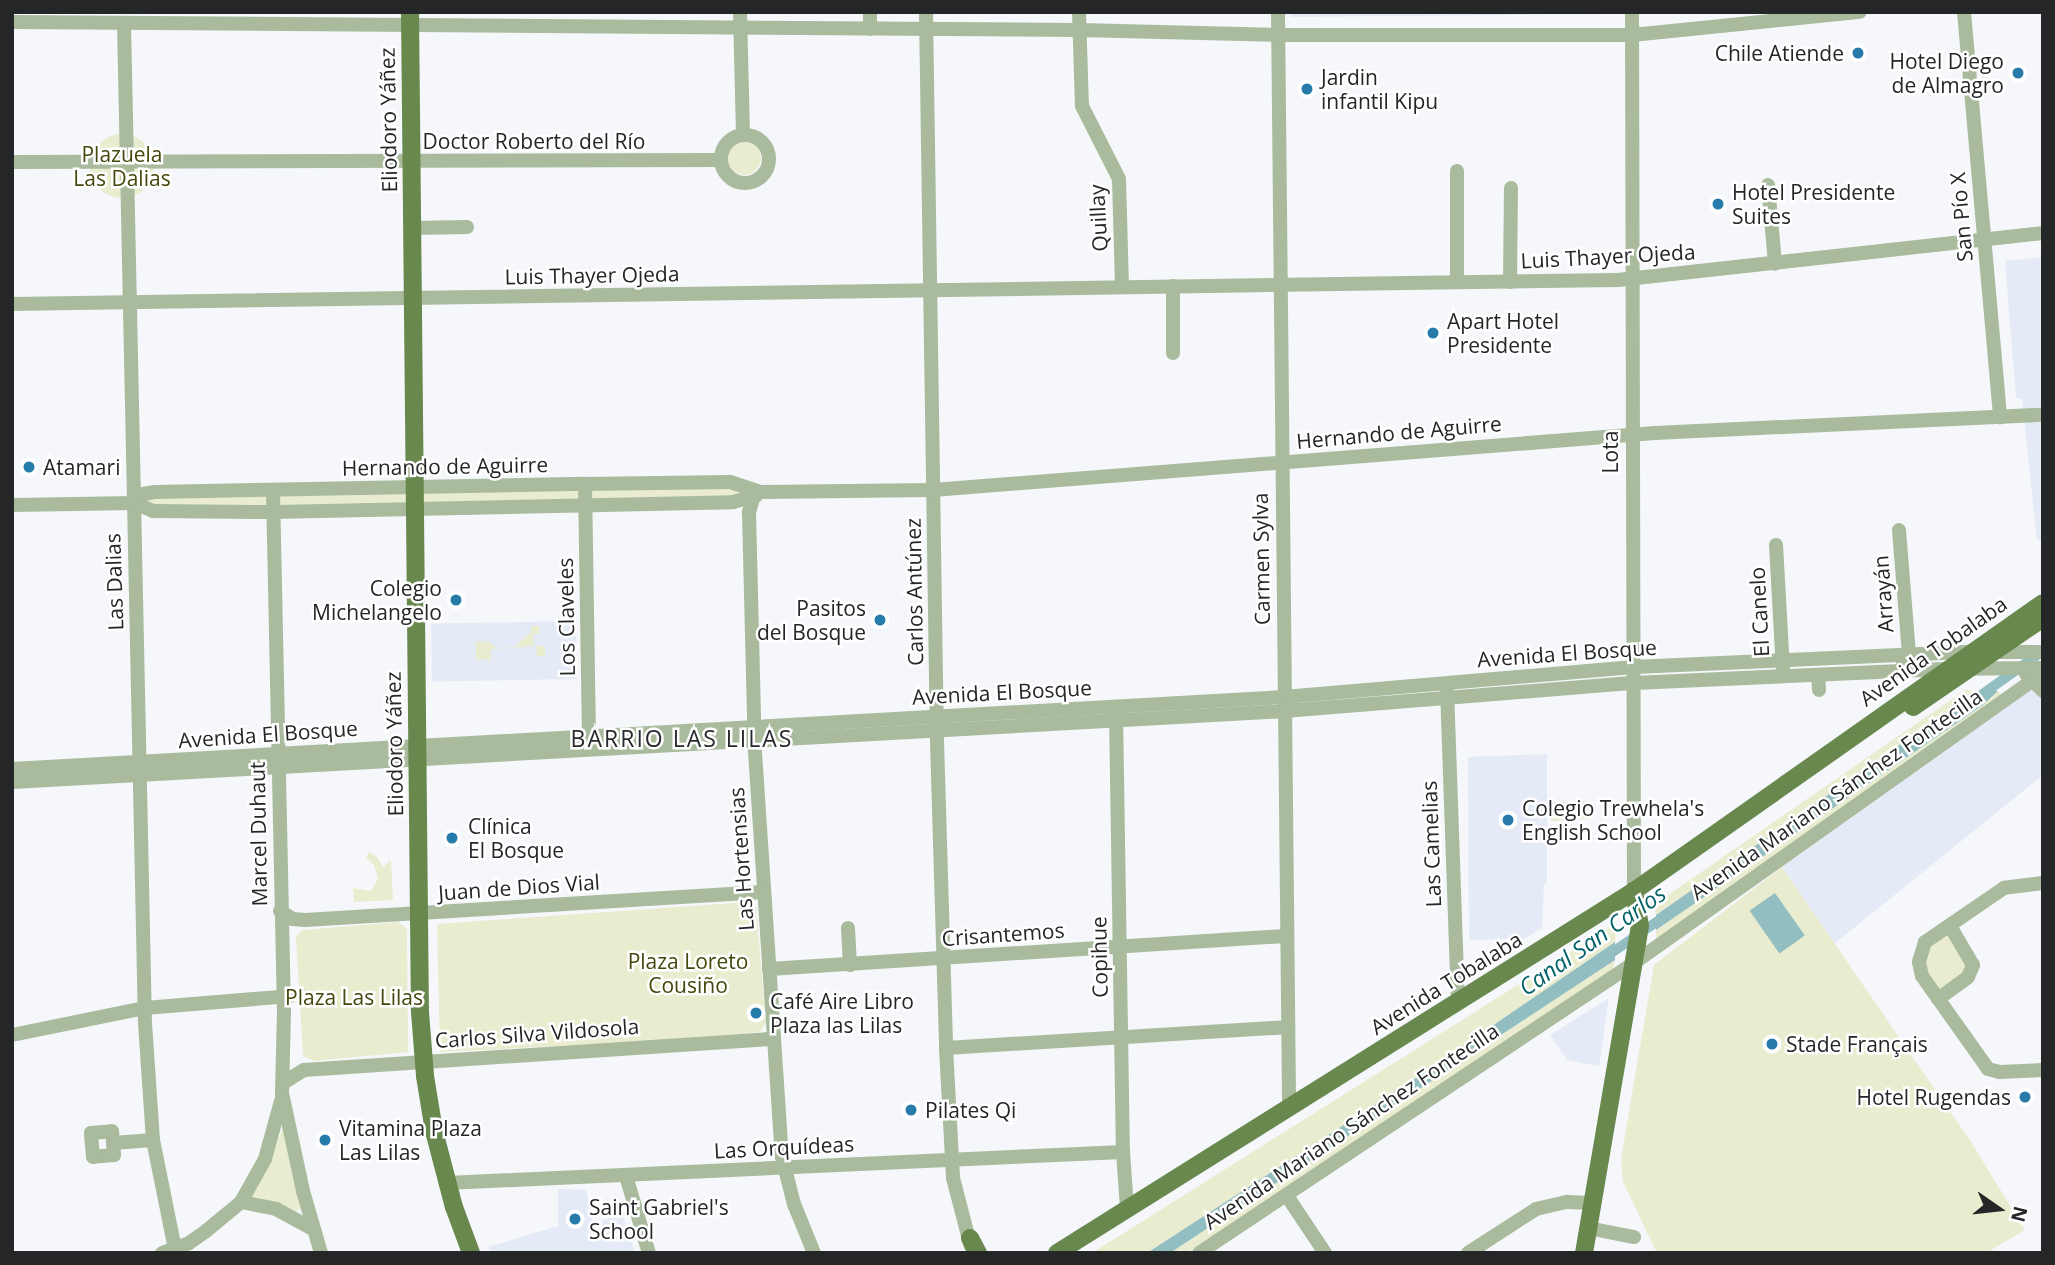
<!DOCTYPE html>
<html>
<head>
<meta charset="utf-8">
<style>
	body { margin:0 }
	#map { position:relative; width:2055px; height:1265px; overflow:hidden; background:#f5f7fb; font-family:"Open Sans",sans-serif }
	div>[style] { position:absolute }
	[style*='--x'] { left:calc(var(--x)*1px); top:calc(var(--y)*1px); width:calc(var(--w)*1px); rotate:calc(var(--a)*1deg) }
	.built>* { inset:0; background:#e5ebf6; transform-origin:0 0 }
	.green>* { inset:0; background:#eaecd0; transform-origin:0 0 }
	.round { border-radius:50% }
	.water>* { inset:0; background:#93bec1; transform-origin:0 0 }
	.canal>* { height:10px; margin:-5px; padding:0 5px; transform-origin:5px; border-radius:5px; background:#93bec1 }
	.minor>* { height:14px; margin:-7px; padding:0 7px; transform-origin:7px; border-radius:7px; background:#a9bb9c }
	.minor>.ring { margin:-7px; padding:0; box-sizing:content-box; background:none; border:14px solid #a9bb9c; border-radius:50% }
	.major>* { height:18px; margin:-9px; padding:0 9px; transform-origin:9px; border-radius:9px; background:#68884e }
	.dots>* { width:19px; height:19px; translate:-50% -50%; box-sizing:border-box; border:4px solid #fff; border-radius:50% }
	span { translate:-50% -50%; white-space:nowrap; text-align:center; line-height:1.15; -webkit-text-stroke:5px #fff; paint-order:stroke }
	.poi-label { font-size:21px; color:#252628 }
	.right { translate:-100% -50%; text-align:right }
	.left { translate:0 -50%; text-align:left }
	.street-label { font-size:21px; color:#252628 }
	.park-label { font-size:21px; color:#45470d }
	.neighbourhood-label { font-size:23px; color:#292a2d; letter-spacing:2px }
	.water-label { font-size:23px; color:#026268; font-style:italic }
	.frame { position:absolute; inset:0; border:14px solid #252628; pointer-events:none }
	.north { position:absolute; left:1964px; top:1174px; width:70px; height:70px; -webkit-text-stroke:5px #fff; paint-order:stroke; rotate:104deg; font-size:19px; font-weight:700; line-height:28px; text-align:center; color:#252628 }
	.north::after { content:''; display:block; margin:auto; width:24px; height:32px; background:#252628; clip-path:polygon(50% 0,100% 100%,50% 72%,0 100%) }
</style>
</head>
<body>
<div id="map">
	<div class="built">
		<i style="clip-path:polygon(1291px 12px,1611px 12px,1611px 14px,1291px 17px)"></i>
		<i style="clip-path:polygon(2043px 257px,2043px 540px,2037px 541px,2022px 399px,2016px 398px,2005px 261px)"></i>
		<i style="left:576px;top:621px;width:58px;height:145px;rotate:89deg"></i>
		<i style="clip-path:polygon(2043px 686px,2043px 775px,1834px 944px,1782px 867px,2025px 691px)"></i>
		<i style="clip-path:polygon(1547px 754px,1547px 884px,1544px 884px,1542px 928px,1509px 948px,1509px 939px,1469px 940px,1468px 757px)"></i>
		<i style="clip-path:polygon(1609px 998px,1599px 1066px,1567px 1060px,1550px 1035px)"></i>
		<i style="clip-path:polygon(558px 1189px,586px 1190px,593px 1223px,623px 1215px,635px 1253px,491px 1253px,488px 1247px,558px 1226px)"></i>
	</div>
	<div class="green">
		<i class="round" style="left:90px;top:134px;width:64px;height:64px"></i>
		<i class="round" style="left:727px;top:141px;width:34px;height:34px"></i>
		<i style="clip-path:polygon(730px 487px,746px 492px,730px 496px,154px 507px,148px 504px,148px 499px)"></i>
		<i style="clip-path:polygon(531px 626px,539px 626px,540px 634px,533px 634px,534px 646px,545px 646px,545px 656px,537px 656px,536px 646px,491px 649px,491px 660px,476px 659px,476px 641px,490px 642px,496px 648px,514px 647px,531px 632px)"></i>
		<i style="clip-path:polygon(1965px 690px,1977px 691px,1656px 915px,1655px 904px)"></i>
		<i style="clip-path:polygon(1998px 691px,2005px 698px,1656px 941px,1656px 930px,1983px 705px)"></i>
		<i style="left:1587px;top:801px;width:18px;height:37px;rotate:87deg"></i>
		<i style="clip-path:polygon(369px 852px,377px 857px,383px 867px,391px 860px,393px 900px,354px 902px,353px 888px,371px 891px,378px 878px,374px 865px,366px 857px)"></i>
		<i style="clip-path:polygon(1782px 867px,1971px 1142px,2025px 1230px,1986px 1253px,1657px 1253px,1623px 1182px,1621px 1159px,1654px 965px)"></i>
		<i style="clip-path:polygon(748px 902px,756px 907px,766px 1023px,760px 1032px,692px 1039px,440px 1052px,437px 924px)"></i>
		<i style="clip-path:polygon(398px 922px,406px 928px,407px 933px,408px 1052px,314px 1061px,303px 1056px,296px 936px,303px 930px)"></i>
		<i style="clip-path:polygon(1610px 927px,1616px 930px,1615px 942px,1416px 1078px,1147px 1253px,1092px 1253px)"></i>
		<i style="clip-path:polygon(1949px 930px,1970px 970px,1939px 995px,1925px 975px,1928px 943px)"></i>
		<i style="clip-path:polygon(1615px 960px,1613px 970px,1499px 1052px,1186px 1253px,1170px 1253px)"></i>
		<i style="clip-path:polygon(282px 1130px,285px 1132px,291px 1171px,301px 1209px,294px 1211px,253px 1199px,251px 1196px,270px 1162px)"></i>
	</div>
	<div class="water">
		<i style="clip-path:polygon(1977px 691px,1998px 691px,1983px 705px,1656px 930px,1656px 915px)"></i>
		<i style="left:1775px;top:893px;width:52px;height:31px;rotate:55deg"></i>
		<i style="clip-path:polygon(1615px 942px,1615px 960px,1170px 1253px,1147px 1253px,1416px 1078px)"></i>
	</div>
	<div class="canal">
		<i style="--x:1977;--y:698;--w:81;--a:-35.5"></i>
		<i style="--x:1604;--y:958;--w:74;--a:-34.5"></i>
	</div>
	<div class="minor">
		<i style="--x:740;--y:12;--w:122;--a:88.6"></i>
		<i style="--x:926;--y:12;--w:729;--a:89.14"></i>
		<i style="--x:937;--y:741;--w:307;--a:88.3"></i>
		<i style="--x:946;--y:1048;--w:130;--a:86.9"></i>
		<i style="--x:953;--y:1178;--w:71;--a:75.4"></i>
		<i style="--x:1079;--y:12;--w:94;--a:88.2"></i>
		<i style="--x:1082;--y:106;--w:82;--a:63.1"></i>
		<i style="--x:1119;--y:179;--w:108;--a:88.4"></i>
		<i style="--x:1278;--y:12;--w:1094;--a:89.42"></i>
		<i style="--x:1632;--y:12;--w:879;--a:89.87"></i>
		<i style="--x:1964;--y:12;--w:407;--a:84.9"></i>
		<i style="--x:12;--y:22;--w:1067;--a:0.43"></i>
		<i style="--x:1079;--y:30;--w:199;--a:1.4"></i>
		<i style="--x:1278;--y:35;--w:354;--a:0"></i>
		<i style="--x:1632;--y:35;--w:229;--a:-5.8"></i>
		<i style="--x:124;--y:23;--w:1000;--a:88.8"></i>
		<i style="--x:145;--y:1023;--w:117;--a:86.1"></i>
		<i style="--x:153;--y:1140;--w:111;--a:78.6"></i>
		<i style="--x:870;--y:29;--w:17;--a:-90"></i>
		<i class="ring" style="left:721px;top:135px;width:34px;height:34px"></i>
		<i style="--x:12;--y:162;--w:708;--a:-0.16"></i>
		<i style="--x:1768;--y:185;--w:79;--a:84.9"></i>
		<i style="--x:412;--y:228;--w:55;--a:-1"></i>
		<i style="--x:1457;--y:282;--w:111;--a:-90"></i>
		<i style="--x:1510;--y:282;--w:94;--a:-89.4"></i>
		<i style="--x:1173;--y:286;--w:67;--a:90"></i>
		<i style="--x:12;--y:304;--w:1606;--a:-0.86"></i>
		<i style="--x:1618;--y:280;--w:428;--a:-6.3"></i>
		<i style="--x:585;--y:484;--w:261;--a:89.1"></i>
		<i style="--x:273;--y:491;--w:520;--a:88.79"></i>
		<i style="--x:284;--y:1011;--w:82;--a:91.4"></i>
		<i style="--x:282;--y:1093;--w:100;--a:77.9"></i>
		<i style="--x:303;--y:1191;--w:65;--a:73.8"></i>
		<i style="--x:753;--y:499;--w:14;--a:107"></i>
		<i style="--x:749;--y:512;--w:240;--a:88.6"></i>
		<i style="--x:755;--y:752;--w:406;--a:86.2"></i>
		<i style="--x:782;--y:1157;--w:49;--a:75.7"></i>
		<i style="--x:794;--y:1204;--w:53;--a:67.8"></i>
		<i style="--x:135;--y:503;--w:12;--a:-48"></i>
		<i style="--x:143;--y:494;--w:11;--a:-10"></i>
		<i style="--x:154;--y:492;--w:431;--a:-1.1"></i>
		<i style="--x:585;--y:484;--w:145;--a:-0.8"></i>
		<i style="--x:730;--y:482;--w:32;--a:18"></i>
		<i style="--x:760;--y:492;--w:173;--a:-0.7"></i>
		<i style="--x:933;--y:490;--w:724;--a:-4.51"></i>
		<i style="--x:1655;--y:433;--w:388;--a:-2.7"></i>
		<i style="--x:12;--y:505;--w:123;--a:-0.9"></i>
		<i style="--x:135;--y:503;--w:20;--a:24"></i>
		<i style="--x:153;--y:511;--w:120;--a:0.5"></i>
		<i style="--x:273;--y:512;--w:460;--a:-1.2"></i>
		<i style="--x:733;--y:502;--w:24;--a:-15"></i>
		<i style="--x:1899;--y:530;--w:125;--a:85.4"></i>
		<i style="--x:1909;--y:655;--w:9;--a:131"></i>
		<i style="--x:1776;--y:545;--w:125;--a:86.8"></i>
		<i style="--x:2026;--y:674;--w:24;--a:45"></i>
		<i style="--x:1818;--y:675;--w:15;--a:86"></i>
		<i style="--x:1447;--y:689;--w:314;--a:88"></i>
		<i style="--x:1116;--y:712;--w:440;--a:89.1"></i>
		<i style="--x:1123;--y:1152;--w:56;--a:85.9"></i>
		<i style="--x:12;--y:769;--w:1274;--a:-3.24"></i>
		<i style="--x:1284;--y:697;--w:351;--a:-4.9"></i>
		<i style="--x:1634;--y:667;--w:336;--a:-2.6"></i>
		<i style="--x:1970;--y:652;--w:73;--a:0"></i>
		<i style="--x:12;--y:782;--w:1274;--a:-3.19"></i>
		<i style="--x:1284;--y:711;--w:351;--a:-4.6"></i>
		<i style="--x:1634;--y:683;--w:311;--a:-2.6"></i>
		<i style="--x:1945;--y:669;--w:98;--a:-0.6"></i>
		<i style="--x:2043;--y:883;--w:39;--a:173"></i>
		<i style="--x:2004;--y:888;--w:96;--a:145.6"></i>
		<i style="--x:1925;--y:942;--w:21;--a:107"></i>
		<i style="--x:1919;--y:962;--w:14;--a:78"></i>
		<i style="--x:1922;--y:976;--w:114;--a:54.6"></i>
		<i style="--x:1988;--y:1069;--w:11;--a:15"></i>
		<i style="--x:1999;--y:1072;--w:44;--a:-2.6"></i>
		<i style="--x:280;--y:911;--w:15;--a:32"></i>
		<i style="--x:293;--y:919;--w:12;--a:5"></i>
		<i style="--x:305;--y:920;--w:459;--a:-3.5"></i>
		<i style="--x:848;--y:928;--w:37;--a:87"></i>
		<i style="--x:769;--y:969;--w:517;--a:-3.66"></i>
		<i style="--x:1938;--y:999;--w:37;--a:-36"></i>
		<i style="--x:1968;--y:977;--w:13;--a:-67"></i>
		<i style="--x:1973;--y:965;--w:45;--a:-120.5"></i>
		<i style="--x:12;--y:1035;--w:136;--a:-11.5"></i>
		<i style="--x:145;--y:1008;--w:145;--a:-4.7"></i>
		<i style="--x:946;--y:1048;--w:341;--a:-3.5"></i>
		<i style="--x:283;--y:1083;--w:25;--a:-32"></i>
		<i style="--x:304;--y:1070;--w:471;--a:-3.8"></i>
		<i style="--x:112;--y:1131;--w:24;--a:85"></i>
		<i style="--x:114;--y:1155;--w:21;--a:175"></i>
		<i style="--x:93;--y:1157;--w:24;--a:-95"></i>
		<i style="--x:91;--y:1133;--w:21;--a:-5"></i>
		<i style="--x:113;--y:1143;--w:40;--a:-4.3"></i>
		<i style="--x:626;--y:1176;--w:80;--a:73.4"></i>
		<i style="--x:447;--y:1183;--w:677;--a:-2.63"></i>
		<i style="--x:1287;--y:1196;--w:69;--a:56.3"></i>
		<i style="--x:241;--y:1202;--w:36;--a:11"></i>
		<i style="--x:276;--y:1209;--w:42;--a:28.4"></i>
		<i style="--x:1588;--y:1228;--w:47;--a:11.1"></i>
		<i style="--x:162;--y:1253;--w:29;--a:-20"></i>
		<i style="--x:189;--y:1243;--w:21;--a:-35"></i>
		<i style="--x:206;--y:1231;--w:45;--a:-39.6"></i>
		<i style="--x:241;--y:1202;--w:49;--a:-60.8"></i>
		<i style="--x:265;--y:1159;--w:60;--a:-74.6"></i>
		<i style="--x:1199;--y:1253;--w:519;--a:-33.69"></i>
		<i style="--x:1631;--y:965;--w:505;--a:-35.33"></i>
		<i style="--x:1468;--y:1253;--w:81;--a:-32.9"></i>
		<i style="--x:1536;--y:1209;--w:32;--a:-13"></i>
		<i style="--x:1567;--y:1202;--w:26;--a:2"></i>
	</div>
	<div class="major">
		<i style="--x:410;--y:12;--w:1000;--a:89.43"></i>
		<i style="--x:420;--y:1012;--w:64;--a:85.5"></i>
		<i style="--x:425;--y:1076;--w:56;--a:80.7"></i>
		<i style="--x:434;--y:1131;--w:79;--a:75.3"></i>
		<i style="--x:454;--y:1207;--w:49;--a:69.7"></i>
		<i style="--x:1913;--y:707;--w:158;--a:-34.4"></i>
		<i style="--x:970;--y:1238;--w:17;--a:62"></i>
		<i style="--x:1057;--y:1253;--w:681;--a:-32.1"></i>
		<i style="--x:1634;--y:891;--w:500;--a:-35.15"></i>
		<i style="--x:1584;--y:1253;--w:314;--a:-80.3"></i>
		<i style="--x:1637;--y:944;--w:18;--a:-81"></i>
		<i style="--x:1640;--y:926;--w:36;--a:-100"></i>
	</div>
	<div class="dots">
		<i style="left:1858px;top:53px;background:#277bab"></i>
		<i style="left:2018px;top:73px;background:#277bab"></i>
		<i style="left:1307px;top:89px;background:#277bab"></i>
		<i style="left:1718px;top:204px;background:#277bab"></i>
		<i style="left:1433px;top:333px;background:#277bab"></i>
		<i style="left:29px;top:467px;background:#277bab"></i>
		<i style="left:456px;top:600px;background:#277bab"></i>
		<i style="left:880px;top:620px;background:#277bab"></i>
		<i style="left:1508px;top:820px;background:#277bab"></i>
		<i style="left:452px;top:838px;background:#277bab"></i>
		<i style="left:756px;top:1013px;background:#277bab"></i>
		<i style="left:1772px;top:1044px;background:#277bab"></i>
		<i style="left:2025px;top:1097px;background:#277bab"></i>
		<i style="left:911px;top:1110px;background:#277bab"></i>
		<i style="left:325px;top:1140px;background:#277bab"></i>
		<i style="left:575px;top:1219px;background:#277bab"></i>
	</div>
	<div class="poi-label">
		<span class="right" style="left:1844px;top:53px">Chile Atiende</span>
		<span class="right" style="left:2004px;top:73px">Hotel Diego<br>de Almagro</span>
		<span class="left" style="left:1321px;top:89px">Jardin<br>infantil Kipu</span>
		<span class="left" style="left:1732px;top:204px">Hotel Presidente<br>Suites</span>
		<span class="left" style="left:1447px;top:333px">Apart Hotel<br>Presidente</span>
		<span class="left" style="left:43px;top:467px">Atamari</span>
		<span class="right" style="left:442px;top:600px">Colegio<br>Michelangelo</span>
		<span class="right" style="left:866px;top:620px">Pasitos<br>del Bosque</span>
		<span class="left" style="left:1522px;top:820px">Colegio Trewhela's<br>English School</span>
		<span class="left" style="left:468px;top:838px">Clínica<br>El Bosque</span>
		<span class="left" style="left:770px;top:1013px">Café Aire Libro<br>Plaza las Lilas</span>
		<span class="left" style="left:1786px;top:1044px">Stade Français</span>
		<span class="right" style="left:2011px;top:1097px">Hotel Rugendas</span>
		<span class="left" style="left:925px;top:1110px">Pilates Qi</span>
		<span class="left" style="left:339px;top:1140px">Vitamina Plaza<br>Las Lilas</span>
		<span class="left" style="left:589px;top:1219px">Saint Gabriel's<br>School</span>
	</div>
	<div class="street-label">
		<span style="left:388px;top:120px;rotate:-91deg">Eliodoro Yáñez</span>
		<span style="left:534px;top:141px">Doctor Roberto del Río</span>
		<span style="left:1961px;top:217px;rotate:-95deg">San Pío X</span>
		<span style="left:1098px;top:218px;rotate:-93deg">Quillay</span>
		<span style="left:1608px;top:256px;rotate:-3deg">Luis Thayer Ojeda</span>
		<span style="left:592px;top:275px;rotate:-1deg">Luis Thayer Ojeda</span>
		<span style="left:1399px;top:432px;rotate:-5deg">Hernando de Aguirre</span>
		<span style="left:1610px;top:452px;rotate:-90deg">Lota</span>
		<span style="left:445px;top:466px;rotate:-1deg">Hernando de Aguirre</span>
		<span style="left:1261px;top:559px;rotate:-91deg">Carmen Sylva</span>
		<span style="left:114px;top:582px;rotate:-92deg">Las Dalias</span>
		<span style="left:914px;top:592px;rotate:-91deg">Carlos Antúnez</span>
		<span style="left:1883px;top:594px;rotate:-94deg">Arrayán</span>
		<span style="left:1759px;top:612px;rotate:-93deg">El Canelo</span>
		<span style="left:566px;top:617px;rotate:-91deg">Los Claveles</span>
		<span style="left:1933px;top:651px;rotate:-35deg">Avenida Tobalaba</span>
		<span style="left:1567px;top:653px;rotate:-4deg">Avenida El Bosque</span>
		<span style="left:1002px;top:692px;rotate:-3deg">Avenida El Bosque</span>
		<span style="left:268px;top:734px;rotate:-4deg">Avenida El Bosque</span>
		<span style="left:394px;top:744px;rotate:-91deg">Eliodoro Yáñez</span>
		<span style="left:1836px;top:794px;rotate:-35deg">Avenida Mariano Sánchez Fontecilla</span>
		<span style="left:258px;top:834px;rotate:-91deg">Marcel Duhaut</span>
		<span style="left:1431px;top:844px;rotate:-92deg">Las Camelias</span>
		<span style="left:741px;top:859px;rotate:-94deg">Las Hortensias</span>
		<span style="left:519px;top:887px;rotate:-4deg">Juan de Dios Vial</span>
		<span style="left:1003px;top:934px;rotate:-4deg">Crisantemos</span>
		<span style="left:1099px;top:957px;rotate:-91deg">Copihue</span>
		<span style="left:1446px;top:983px;rotate:-32deg">Avenida Tobalaba</span>
		<span style="left:537px;top:1033px;rotate:-4deg">Carlos Silva Vildosola</span>
		<span style="left:1351px;top:1126px;rotate:-34deg">Avenida Mariano Sánchez Fontecilla</span>
		<span style="left:784px;top:1147px;rotate:-3deg">Las Orquídeas</span>
	</div>
	<div class="park-label">
		<span style="left:122px;top:166px">Plazuela<br>Las Dalias</span>
		<span style="left:688px;top:973px">Plaza Loreto<br>Cousiño</span>
		<span style="left:354px;top:997px">Plaza Las Lilas</span>
	</div>
	<div class="neighbourhood-label">
		<span style="left:682px;top:738px">BARRIO LAS LILAS</span>
	</div>
	<div class="water-label">
		<span style="left:1592px;top:940px;rotate:-35deg">Canal San Carlos</span>
	</div>
	<div class="frame"></div>
	<div class="north">N</div>
</div>
</body>
</html>
